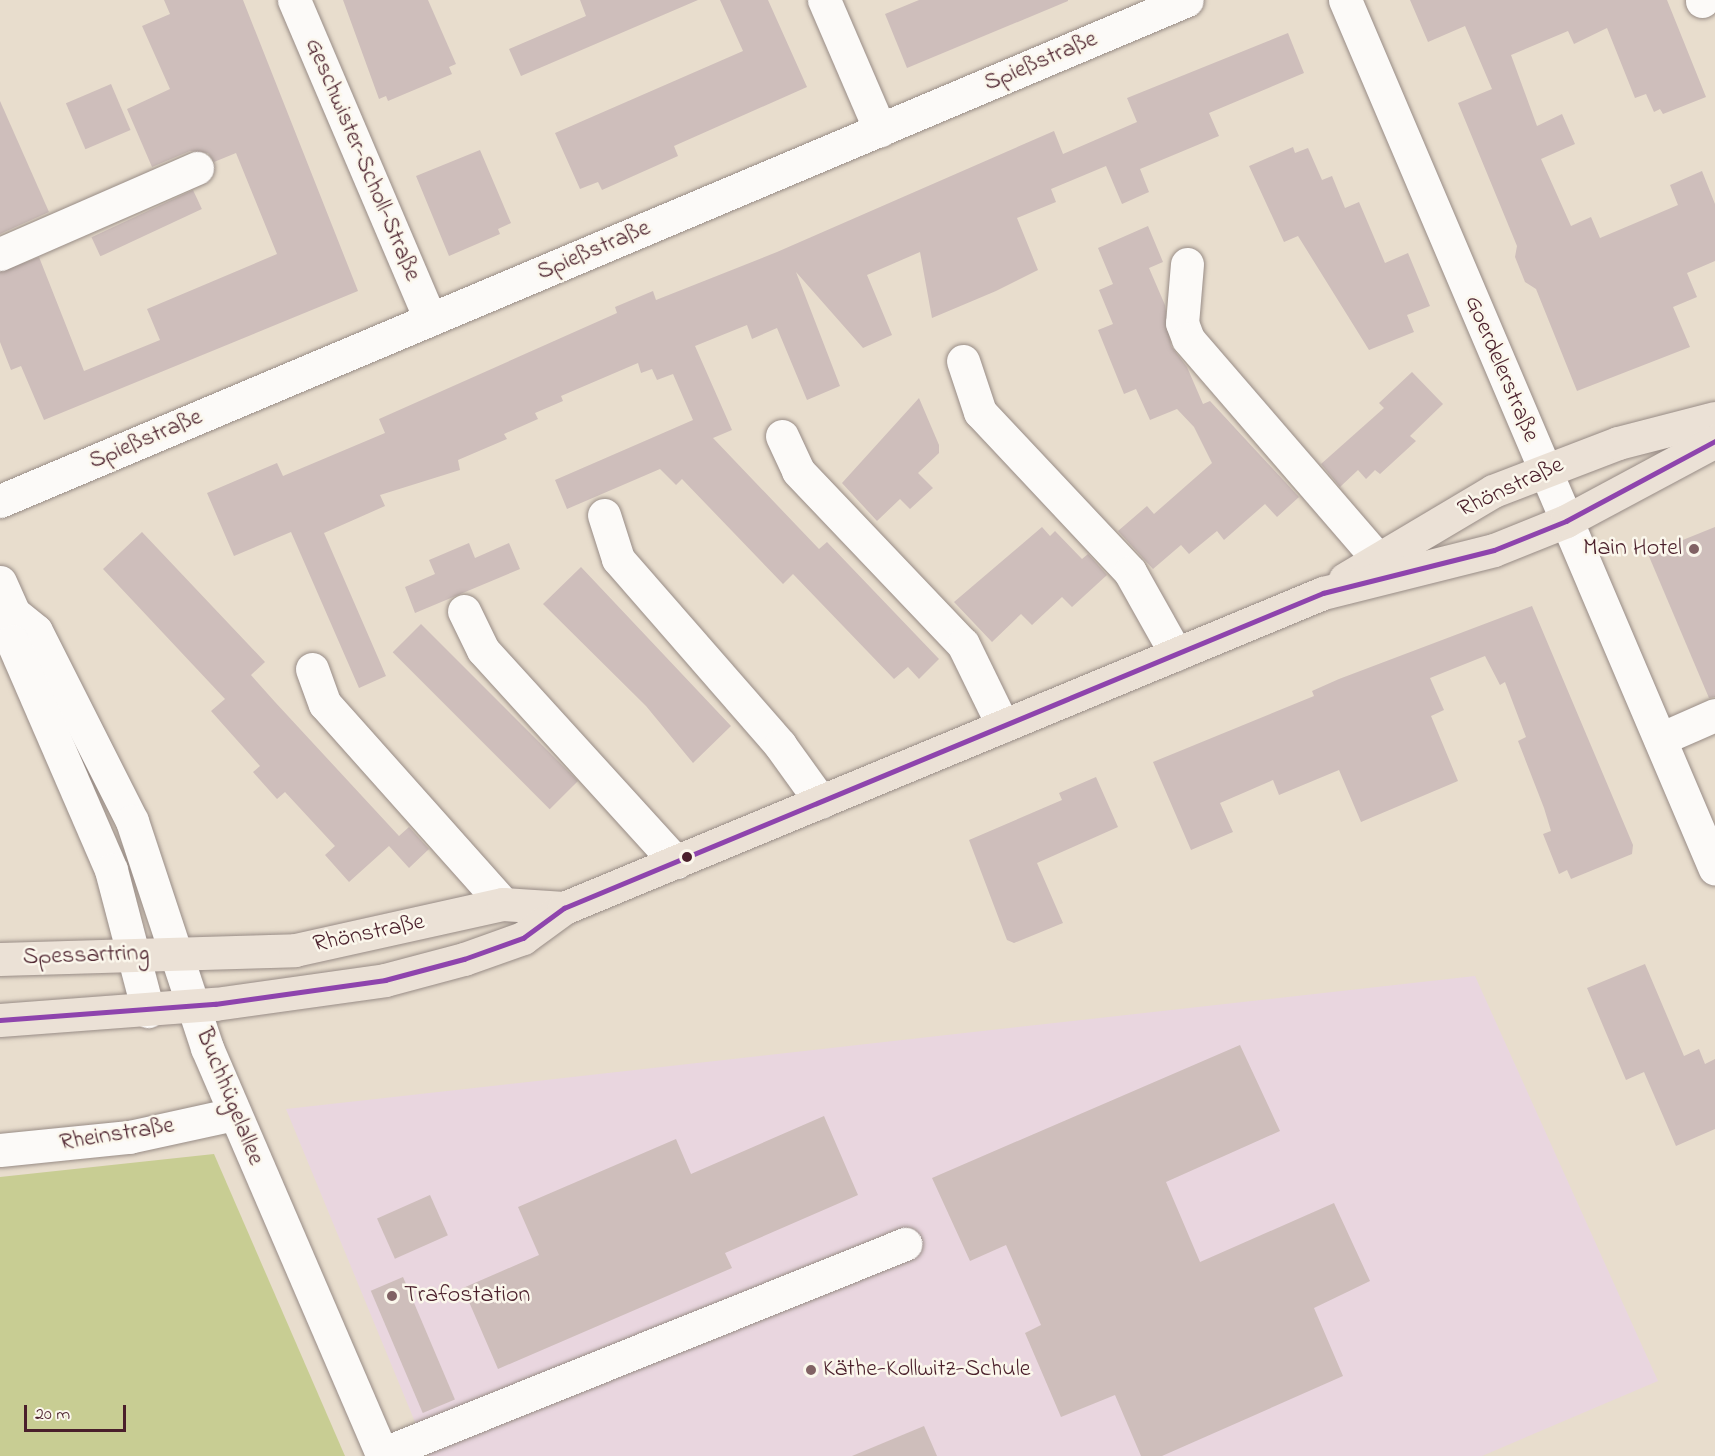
<!DOCTYPE html>
<html>
<head>
<meta charset="utf-8">
<style>
	body { margin:0 }
	#map { position:relative; width:1715px; height:1456px; overflow:hidden; background:#e8ddcd; font-family:"Indie Flower",sans-serif }
	div>[style] { position:absolute }
	[style*='--x'] { left:calc(var(--x)*1px); top:calc(var(--y)*1px); width:calc(var(--w)*1px); rotate:calc(var(--a)*1deg) }
	.built>* { inset:0; background:#e9d6df }
	.green>* { inset:0; background:#c8cd93 }
	.building>* { inset:0; background:#cebebb; transform-origin:0 0 }
	.roads { filter:drop-shadow(0 0 2px #988c86) drop-shadow(0 0 2px #988c86) }
	.minor>* { height:33px; margin:-16.5px; padding:0 16.5px; transform-origin:16.5px; border-radius:16.5px; background:#fcfaf8 }
	.major>* { height:33px; margin:-16.5px; padding:0 16.5px; transform-origin:16.5px; border-radius:16.5px; background:#ebe1d6 }
	.bus-1>* { height:4.5px; margin:-2.25px; padding:0 2.25px; transform-origin:2.25px; border-radius:2.25px; background:#8e44ad }
	.dots>* { width:16px; height:16px; translate:-50% -50%; box-sizing:border-box; border:3px solid #fbf7ec; border-radius:50% }
	span { translate:-50% -50%; white-space:nowrap; text-align:center; line-height:1.15; -webkit-text-stroke:5px #fbf7ec; paint-order:stroke }
	.street-label { font-size:24px; color:#4a1f2b }
	.poi-label { font-size:24px; color:#4a1f2b }
	.right { translate:-100% -50%; text-align:right }
	.left { translate:0 -50%; text-align:left }
	.scale { position:absolute; left:24px; top:1405px; width:102px; height:27px; box-sizing:border-box; border:3px solid #4a1f2b; border-top:0; padding-left:8px; font-size:18px; line-height:21px; white-space:nowrap; color:#4a1f2b; -webkit-text-stroke:4px #fbf7ec; paint-order:stroke }
</style>
</head>
<body>
<div id="map">
	<div class="built">
		<i style="clip-path:polygon(1475px 976px,1658px 1381px,1482px 1456px,429px 1456px,286px 1109px)"></i>
	</div>
	<div class="green">
		<i style="clip-path:polygon(214px 1154px,345px 1456px,0 1456px,0 1177px)"></i>
	</div>
	<div class="building">
		<i style="clip-path:polygon(164px 0,243px 0,358px 291px,44px 420px,21px 366px,11px 370px,0 342px,0 272px,39px 257px,84px 371px,160px 340px,147px 309px,277px 254px,236px 153px,214px 162px,208px 153px,190px 151px,152px 167px,127px 109px,170px 89px,142px 26px,170px 14px)"></i>
		<i style="clip-path:polygon(343px 0,428px 0,456px 64px,449px 67px,452px 74px,388px 101px,386px 96px,379px 99px)"></i>
		<i style="clip-path:polygon(580px 0,698px 0,521px 76px,509px 49px,586px 16px)"></i>
		<i style="clip-path:polygon(720px 0,768px 0,807px 87px,674px 146px,678px 156px,602px 190px,598px 182px,580px 189px,555px 133px,743px 51px)"></i>
		<i style="clip-path:polygon(919px 0,1068px 0,1068px 1px,907px 68px,885px 14px)"></i>
		<i style="clip-path:polygon(1410px 0,1667px 0,1706px 97px,1663px 114px,1660px 109px,1654px 112px,1646px 94px,1635px 98px,1607px 28px,1574px 44px,1568px 31px,1511px 55px,1537px 126px,1562px 114px,1575px 144px,1541px 159px,1571px 226px,1591px 217px,1600px 238px,1678px 205px,1670px 185px,1702px 171px,1715px 204px,1715px 261px,1687px 273px,1697px 297px,1673px 307px,1690px 347px,1577px 391px,1536px 289px,1525px 282px,1515px 257px,1517px 246px,1458px 103px,1492px 89px,1465px 26px,1428px 42px)"></i>
		<i style="clip-path:polygon(1288px 33px,1304px 73px,1209px 113px,1219px 136px,1140px 169px,1149px 192px,1122px 204px,1106px 166px,1051px 189px,1056px 202px,1017px 218px,1038px 270px,996px 291px,932px 318px,920px 252px,867px 275px,892px 335px,863px 348px,796px 272px,840px 386px,807px 400px,777px 328px,752px 339px,747px 325px,695px 346px,732px 430px,713px 438px,819px 549px,827px 542px,939px 659px,919px 679px,908px 667px,894px 679px,793px 574px,783px 584px,682px 479px,676px 485px,660px 469px,567px 509px,555px 480px,693px 420px,673px 374px,657px 380px,652px 369px,641px 373px,638px 363px,561px 396px,563px 401px,535px 413px,538px 419px,504px 434px,507px 439px,458px 460px,460px 470px,380px 495px,385px 506px,324px 533px,386px 676px,359px 688px,291px 532px,234px 556px,207px 493px,277px 463px,283px 476px,385px 433px,379px 419px,617px 313px,615px 307px,653px 291px,656px 300px,777px 252px,1054px 131px,1063px 154px,1137px 122px,1127px 98px)"></i>
		<i style="left:111px;top:84px;width:50px;height:49px;rotate:67deg"></i>
		<i style="clip-path:polygon(0 101px,49px 212px,0 234px)"></i>
		<i style="clip-path:polygon(1293px 147px,1295px 153px,1308px 148px,1322px 180px,1332px 176px,1345px 208px,1359px 202px,1385px 263px,1408px 253px,1430px 306px,1407px 315px,1414px 332px,1369px 350px,1298px 236px,1284px 242px,1249px 166px)"></i>
		<i style="clip-path:polygon(480px 150px,511px 223px,498px 229px,500px 234px,449px 256px,416px 176px)"></i>
		<i style="left:193px;top:190px;width:21px;height:112px;rotate:65deg"></i>
		<i style="clip-path:polygon(1148px 226px,1163px 262px,1149px 268px,1165px 305px,1171px 346px,1187px 367px,1203px 404px,1210px 401px,1299px 497px,1277px 517px,1265px 504px,1224px 540px,1217px 531px,1189px 554px,1181px 545px,1153px 569px,1118px 531px,1147px 506px,1154px 514px,1212px 463px,1194px 427px,1177px 409px,1150px 420px,1136px 389px,1124px 394px,1098px 330px,1113px 324px,1099px 290px,1113px 284px,1098px 248px)"></i>
		<i style="clip-path:polygon(1412px 372px,1443px 404px,1410px 436px,1416px 441px,1380px 474px,1375px 470px,1366px 479px,1358px 470px,1340px 487px,1321px 464px,1384px 408px,1379px 403px)"></i>
		<i style="clip-path:polygon(919px 398px,939px 445px,939px 453px,918px 473px,933px 488px,910px 509px,900px 499px,877px 521px,842px 483px)"></i>
		<i style="clip-path:polygon(1042px 527px,1050px 536px,1055px 531px,1082px 559px,1088px 554px,1107px 575px,1072px 607px,1062px 597px,1032px 625px,1021px 614px,992px 642px,954px 602px)"></i>
		<i style="clip-path:polygon(1715px 527px,1715px 697px,1709px 698px,1648px 554px)"></i>
		<i style="clip-path:polygon(142px 532px,265px 662px,251px 675px,275px 702px,399px 836px,409px 827px,429px 849px,409px 868px,389px 846px,349px 882px,325px 855px,335px 846px,285px 792px,277px 799px,253px 772px,260px 766px,211px 711px,225px 699px,103px 569px)"></i>
		<i style="clip-path:polygon(469px 543px,475px 558px,509px 543px,520px 569px,415px 613px,405px 587px,435px 574px,429px 560px)"></i>
		<i style="clip-path:polygon(581px 567px,731px 726px,693px 763px,646px 706px,543px 604px)"></i>
		<i style="clip-path:polygon(1532px 606px,1633px 845px,1632px 854px,1571px 879px,1567px 870px,1559px 874px,1543px 834px,1551px 831px,1544px 808px,1518px 741px,1526px 737px,1505px 682px,1500px 685px,1485px 656px,1430px 678px,1444px 710px,1431px 716px,1458px 781px,1361px 822px,1339px 770px,1279px 795px,1273px 780px,1220px 803px,1233px 832px,1191px 850px,1153px 762px,1314px 696px,1312px 691px,1339px 679px)"></i>
		<i style="left:421px;top:624px;width:222px;height:40px;rotate:45deg"></i>
		<i style="clip-path:polygon(1096px 777px,1118px 827px,1037px 863px,1063px 923px,1014px 943px,1007px 940px,969px 840px,1062px 800px,1059px 793px)"></i>
		<i style="clip-path:polygon(1645px 964px,1684px 1056px,1699px 1049px,1705px 1064px,1715px 1059px,1715px 1129px,1676px 1146px,1644px 1072px,1626px 1080px,1587px 988px)"></i>
		<i style="clip-path:polygon(1240px 1045px,1280px 1131px,1166px 1182px,1200px 1262px,1334px 1203px,1370px 1281px,1314px 1308px,1343px 1376px,1162px 1456px,1141px 1456px,1115px 1395px,1061px 1417px,1025px 1333px,1041px 1325px,1006px 1245px,970px 1261px,932px 1178px)"></i>
		<i style="clip-path:polygon(824px 1116px,858px 1195px,725px 1253px,732px 1268px,498px 1369px,463px 1288px,539px 1255px,518px 1207px,676px 1139px,691px 1174px)"></i>
		<i style="left:430px;top:1195px;width:44px;height:58px;rotate:66deg"></i>
		<i style="left:403px;top:1277px;width:133px;height:35px;rotate:67deg"></i>
		<i style="clip-path:polygon(924px 1426px,937px 1456px,852px 1456px)"></i>
	</div>
	<div class="roads">
		<div class="minor">
			<i style="--x:294;--y:0;--w:347;--a:66.9"></i>
			<i style="--x:824;--y:0;--w:142;--a:66.7"></i>
			<i style="--x:1345;--y:0;--w:944;--a:66.94"></i>
			<i style="--x:1702;--y:0;--w:1;--a:90"></i>
			<i style="--x:0;--y:254;--w:215;--a:-23.6"></i>
			<i style="--x:1187;--y:264;--w:59;--a:94.8"></i>
			<i style="--x:1182;--y:323;--w:17;--a:69"></i>
			<i style="--x:1188;--y:339;--w:289;--a:49.2"></i>
			<i style="--x:963;--y:361;--w:54;--a:71.6"></i>
			<i style="--x:980;--y:412;--w:219;--a:46.8"></i>
			<i style="--x:1130;--y:572;--w:94;--a:60.7"></i>
			<i style="--x:782;--y:436;--w:38;--a:65"></i>
			<i style="--x:798;--y:471;--w:239;--a:46.4"></i>
			<i style="--x:963;--y:644;--w:91;--a:64"></i>
			<i style="--x:0;--y:501;--w:1288;--a:-22.88"></i>
			<i style="--x:604;--y:515;--w:46;--a:72.3"></i>
			<i style="--x:618;--y:559;--w:247;--a:48.9"></i>
			<i style="--x:780;--y:745;--w:70;--a:54.3"></i>
			<i style="--x:0;--y:582;--w:34;--a:66"></i>
			<i style="--x:14;--y:613;--w:28;--a:39"></i>
			<i style="--x:36;--y:631;--w:213;--a:63.2"></i>
			<i style="--x:132;--y:821;--w:239;--a:71.7"></i>
			<i style="--x:207;--y:1048;--w:444;--a:66.7"></i>
			<i style="--x:464;--y:611;--w:43;--a:64"></i>
			<i style="--x:483;--y:650;--w:287;--a:47.7"></i>
			<i style="--x:14;--y:613;--w:28;--a:94"></i>
			<i style="--x:12;--y:641;--w:249;--a:66.6"></i>
			<i style="--x:111;--y:870;--w:146;--a:75.3"></i>
			<i style="--x:312;--y:669;--w:37;--a:70"></i>
			<i style="--x:325;--y:704;--w:268;--a:48.3"></i>
			<i style="--x:1660;--y:739;--w:60;--a:-23.6"></i>
			<i style="--x:0;--y:1150;--w:130;--a:-5.8"></i>
			<i style="--x:129;--y:1137;--w:107;--a:-12.4"></i>
			<i style="--x:382;--y:1454;--w:564;--a:-21.88"></i>
		</div>
		<div class="major">
			<i style="--x:1345;--y:579;--w:172;--a:-30.7"></i>
			<i style="--x:1493;--y:491;--w:134;--a:-21"></i>
			<i style="--x:1618;--y:443;--w:100;--a:-14.5"></i>
			<i style="--x:0;--y:959;--w:295;--a:-1.7"></i>
			<i style="--x:295;--y:950;--w:213;--a:-12.5"></i>
			<i style="--x:503;--y:904;--w:61;--a:3.8"></i>
			<i style="--x:0;--y:1020;--w:216;--a:-4.3"></i>
			<i style="--x:215;--y:1004;--w:172;--a:-8"></i>
			<i style="--x:385;--y:980;--w:82;--a:-14.9"></i>
			<i style="--x:464;--y:959;--w:63;--a:-19.6"></i>
			<i style="--x:523;--y:938;--w:51;--a:-36.2"></i>
			<i style="--x:564;--y:908;--w:822;--a:-22.54"></i>
			<i style="--x:1323;--y:593;--w:176;--a:-14.1"></i>
			<i style="--x:1494;--y:550;--w:78;--a:-21.9"></i>
			<i style="--x:1566;--y:521;--w:169;--a:-28.2"></i>
		</div>
	</div>
	<div class="bus-1">
		<i style="--x:0;--y:1020;--w:216;--a:-4.3"></i>
		<i style="--x:215;--y:1004;--w:172;--a:-8"></i>
		<i style="--x:385;--y:980;--w:82;--a:-14.9"></i>
		<i style="--x:464;--y:959;--w:63;--a:-19.6"></i>
		<i style="--x:523;--y:938;--w:51;--a:-36.2"></i>
		<i style="--x:564;--y:908;--w:822;--a:-22.54"></i>
		<i style="--x:1323;--y:593;--w:176;--a:-14.1"></i>
		<i style="--x:1494;--y:550;--w:78;--a:-21.9"></i>
		<i style="--x:1566;--y:521;--w:169;--a:-28.2"></i>
	</div>
	<div class="dots">
		<i style="left:1694px;top:549px;background:#816264"></i>
		<i style="left:687px;top:857px;background:#4a1f2b"></i>
		<i style="left:392px;top:1296px;background:#816264"></i>
		<i style="left:811px;top:1370px;background:#816264"></i>
	</div>
	<div class="street-label">
		<span style="left:1041px;top:62px;rotate:-23deg">Spießstraße</span>
		<span style="left:362px;top:160px;rotate:67deg">Geschwister-Scholl-Straße</span>
		<span style="left:594px;top:251px;rotate:-23deg">Spießstraße</span>
		<span style="left:1501px;top:369px;rotate:67deg">Goerdelerstraße</span>
		<span style="left:146px;top:440px;rotate:-23deg">Spießstraße</span>
		<span style="left:1511px;top:488px;rotate:-25deg">Rhönstraße</span>
		<span style="left:369px;top:934px;rotate:-12deg">Rhönstraße</span>
		<span style="left:86px;top:956px;rotate:-2deg">Spessartring</span>
		<span style="left:229px;top:1097px;rotate:68deg">Buchhügelallee</span>
		<span style="left:117px;top:1135px;rotate:-9deg">Rheinstraße</span>
	</div>
	<div class="poi-label">
		<span class="right" style="left:1682px;top:549px">Main Hotel</span>
		<span class="left" style="left:404px;top:1296px">Trafostation</span>
		<span class="left" style="left:823px;top:1370px">Käthe-Kollwitz-Schule</span>
	</div>
	<div class="scale">20 m</div>
</div>
</body>
</html>
